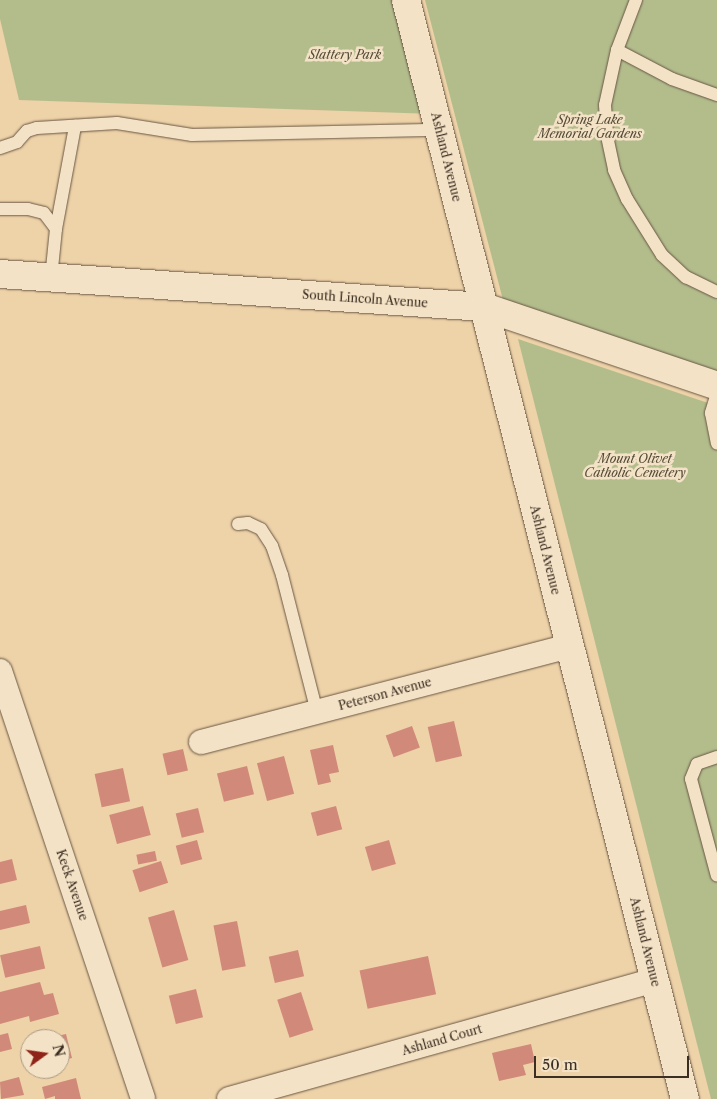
<!DOCTYPE html>
<html>
<head>
<meta charset="utf-8">
<style>
	body { margin:0 }
	#map { position:relative; width:717px; height:1099px; overflow:hidden; background:#eed2a8; font-family:"Libre Caslon Text",serif }
	div>[style] { position:absolute }
	[style*='--x'] { left:calc(var(--x)*1px); top:calc(var(--y)*1px); width:calc(var(--w)*1px); rotate:calc(var(--a)*1deg) }
	.green>* { inset:0; background:#b3bd8c }
	.building>* { inset:0; background:#d18a79; transform-origin:0 0 }
	.roads { filter:drop-shadow(0 0 1px #685744) drop-shadow(0 0 1px #685744) }
	.lane>* { height:12px; margin:-6px; padding:0 6px; transform-origin:6px; border-radius:6px; background:#f4e2c6 }
	.street>* { height:24px; margin:-12px; padding:0 12px; transform-origin:12px; border-radius:12px; background:#f4e2c6 }
	.secondary>* { height:28px; margin:-14px; padding:0 14px; transform-origin:14px; border-radius:14px; background:#f4e2c6 }
	span { translate:-50% -50%; white-space:nowrap; text-align:center; line-height:1.15; -webkit-text-stroke:5px #f4e2c6; paint-order:stroke }
	.park-label { font-size:12px; color:#534b37; font-style:italic }
	.street-label { font-size:12px; color:#3b2e22 }
	.north { position:absolute; left:20px; top:1029px; width:50px; height:50px; box-sizing:border-box; background:#f4e2c6; border:1px solid #aa9a84; border-radius:50%; rotate:76deg; font-size:14px; font-weight:700; line-height:20px; text-align:center; color:#3b2e22 }
	.north::after { content:''; display:block; margin:auto; width:18px; height:22px; background:#8f2418; clip-path:polygon(50% 0,100% 100%,50% 72%,0 100%) }
	.scale { position:absolute; left:534px; top:1056px; width:155px; height:22px; box-sizing:border-box; border:2px solid #3b2e22; border-top:0; padding-left:6px; font-size:15px; line-height:18px; white-space:nowrap; color:#3b2e22; -webkit-text-stroke:4px #f4e2c6; paint-order:stroke }
</style>
</head>
<body>
<div id="map">
	<div class="green">
		<i style="clip-path:polygon(0 0,404px 0,435px 114px,19px 100px,0 19px)"></i>
		<i style="clip-path:polygon(425px 0,717px 0,717px 373px,503px 300px)"></i>
		<i style="clip-path:polygon(518px 339px,717px 406px,717px 1099px,711px 1099px)"></i>
	</div>
	<div class="building">
		<i style="left:454px;top:721px;width:36px;height:27px;rotate:77deg"></i>
		<i style="left:412px;top:726px;width:23px;height:28px;rotate:70deg"></i>
		<i style="clip-path:polygon(333px 745px,339px 772px,329px 774px,331px 782px,318px 785px,310px 750px)"></i>
		<i style="left:183px;top:749px;width:22px;height:21px;rotate:77deg"></i>
		<i style="left:284px;top:756px;width:39px;height:28px;rotate:75deg"></i>
		<i style="left:247px;top:766px;width:29px;height:31px;rotate:76deg"></i>
		<i style="left:123px;top:768px;width:34px;height:29px;rotate:78deg"></i>
		<i style="left:143px;top:806px;width:30px;height:35px;rotate:75deg"></i>
		<i style="left:336px;top:806px;width:24px;height:26px;rotate:75deg"></i>
		<i style="left:198px;top:808px;width:25px;height:23px;rotate:76deg"></i>
		<i style="left:197px;top:840px;width:20px;height:22px;rotate:75deg"></i>
		<i style="left:389px;top:840px;width:25px;height:25px;rotate:74deg"></i>
		<i style="left:155px;top:851px;width:10px;height:19px;rotate:79deg"></i>
		<i style="clip-path:polygon(12px 859px,17px 880px,0 884px,0 862px)"></i>
		<i style="left:161px;top:861px;width:23px;height:30px;rotate:72deg"></i>
		<i style="clip-path:polygon(26px 905px,30px 923px,0 930px,0 911px)"></i>
		<i style="left:174px;top:910px;width:52px;height:27px;rotate:74deg"></i>
		<i style="left:237px;top:921px;width:46px;height:24px;rotate:79deg"></i>
		<i style="left:40px;top:946px;width:23px;height:41px;rotate:77deg"></i>
		<i style="left:298px;top:950px;width:27px;height:30px;rotate:77deg"></i>
		<i style="left:428px;top:956px;width:39px;height:70px;rotate:78deg"></i>
		<i style="clip-path:polygon(40px 982px,44px 995px,53px 993px,59px 1014px,30px 1022px,29px 1016px,0 1024px,0 992px)"></i>
		<i style="left:196px;top:989px;width:29px;height:28px;rotate:76deg"></i>
		<i style="left:301px;top:992px;width:40px;height:25px;rotate:72deg"></i>
		<i style="clip-path:polygon(8px 1033px,12px 1049px,0 1052px,0 1035px)"></i>
		<i style="clip-path:polygon(66px 1034px,72px 1058px,60px 1061px,60px 1039px,48px 1038px)"></i>
		<i style="clip-path:polygon(531px 1044px,535px 1062px,523px 1065px,526px 1075px,499px 1081px,492px 1053px)"></i>
		<i style="clip-path:polygon(19px 1077px,24px 1095px,1px 1099px,0 1082px)"></i>
		<i style="clip-path:polygon(76px 1078px,81px 1099px,55px 1099px,55px 1096px,45px 1099px,42px 1087px)"></i>
	</div>
	<div class="roads">
		<div class="lane">
			<i style="--x:636;--y:0;--w:53;--a:110.8"></i>
			<i style="--x:617;--y:50;--w:56;--a:102.3"></i>
			<i style="--x:605;--y:105;--w:31;--a:86"></i>
			<i style="--x:607;--y:136;--w:35;--a:78"></i>
			<i style="--x:614;--y:170;--w:32;--a:66"></i>
			<i style="--x:627;--y:199;--w:66;--a:58"></i>
			<i style="--x:662;--y:255;--w:33;--a:43"></i>
			<i style="--x:686;--y:277;--w:34;--a:26"></i>
			<i style="--x:617;--y:50;--w:62;--a:27.8"></i>
			<i style="--x:672;--y:79;--w:48;--a:19.6"></i>
			<i style="--x:0;--y:148;--w:18;--a:-19"></i>
			<i style="--x:17;--y:142;--w:15;--a:-48"></i>
			<i style="--x:27;--y:131;--w:10;--a:-17"></i>
			<i style="--x:37;--y:128;--w:80;--a:-3.6"></i>
			<i style="--x:117;--y:123;--w:76;--a:9.1"></i>
			<i style="--x:192;--y:135;--w:247;--a:-1.2"></i>
			<i style="--x:0;--y:209;--w:28;--a:0"></i>
			<i style="--x:28;--y:209;--w:16;--a:14"></i>
			<i style="--x:44;--y:213;--w:20;--a:53"></i>
			<i style="--x:56;--y:229;--w:49;--a:95.8"></i>
			<i style="--x:56;--y:229;--w:105;--a:-79.5"></i>
			<i style="--x:717;--y:393;--w:21;--a:107"></i>
			<i style="--x:711;--y:413;--w:31;--a:79"></i>
			<i style="--x:238;--y:524;--w:10;--a:-6"></i>
			<i style="--x:248;--y:523;--w:14;--a:25"></i>
			<i style="--x:261;--y:529;--w:20;--a:57"></i>
			<i style="--x:272;--y:546;--w:31;--a:71"></i>
			<i style="--x:282;--y:575;--w:141;--a:75.7"></i>
			<i style="--x:717;--y:757;--w:21;--a:161"></i>
			<i style="--x:697;--y:764;--w:16;--a:112"></i>
			<i style="--x:691;--y:779;--w:100;--a:75"></i>
		</div>
		<div class="street">
			<i style="--x:0;--y:671;--w:451;--a:71.5"></i>
			<i style="--x:201;--y:742;--w:380;--a:-14.6"></i>
			<i style="--x:229;--y:1099;--w:441;--a:-15.6"></i>
		</div>
		<div class="secondary">
			<i style="--x:406;--y:0;--w:1134;--a:75.76"></i>
			<i style="--x:0;--y:274;--w:485;--a:3.9"></i>
			<i style="--x:484;--y:307;--w:246;--a:18.7"></i>
		</div>
	</div>
	<div class="park-label">
		<span style="left:345px;top:55px">Slattery Park</span>
		<span style="left:590px;top:127px">Spring Lake<br>Memorial Gardens</span>
		<span style="left:635px;top:466px">Mount Olivet<br>Catholic Cemetery</span>
	</div>
	<div class="street-label">
		<span style="left:446px;top:157px;rotate:76deg">Ashland Avenue</span>
		<span style="left:365px;top:299px;rotate:4deg">South Lincoln Avenue</span>
		<span style="left:545px;top:550px;rotate:76deg">Ashland Avenue</span>
		<span style="left:385px;top:694px;rotate:-15deg">Peterson Avenue</span>
		<span style="left:72px;top:885px;rotate:71deg">Keck Avenue</span>
		<span style="left:645px;top:942px;rotate:76deg">Ashland Avenue</span>
		<span style="left:442px;top:1040px;rotate:-16deg">Ashland Court</span>
	</div>
	<div class="north">N</div>
	<div class="scale">50 m</div>
</div>
</body>
</html>
